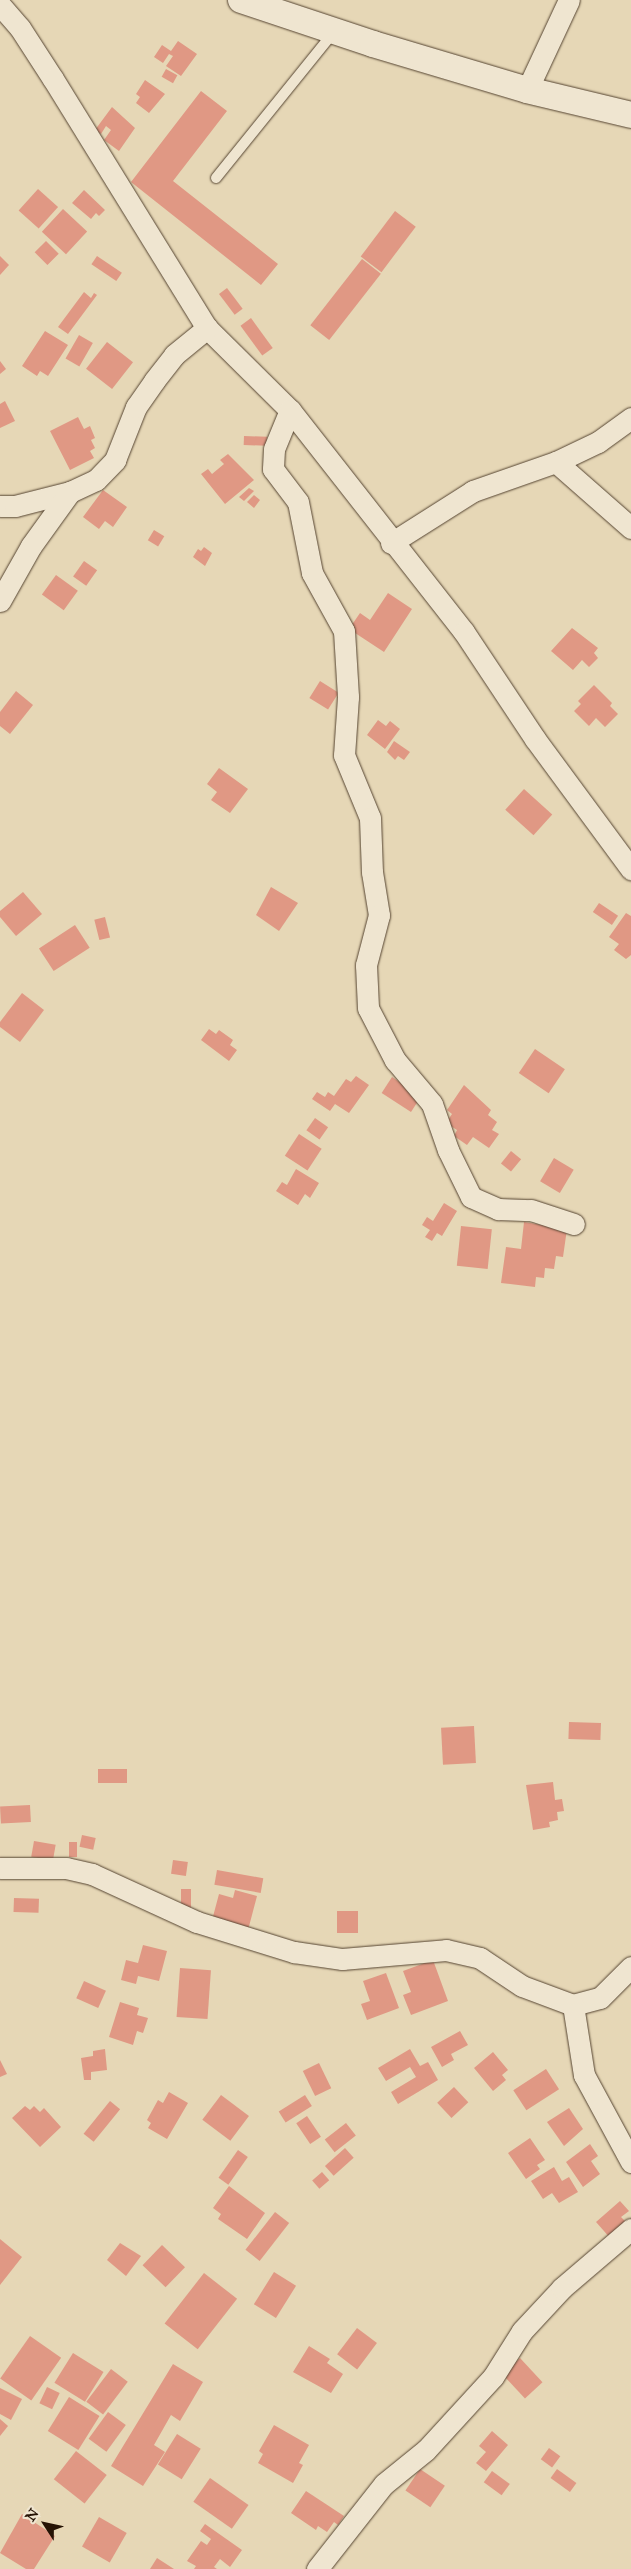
<!DOCTYPE html>
<html>
<head>
<meta charset="utf-8">
<style>
	body { margin:0 }
	#map { position:relative; width:631px; height:2569px; overflow:hidden; background:#e6d7b6; font-family:"IM FELL Great Primer",serif }
	div>[style] { position:absolute }
	[style*='--x'] { left:calc(var(--x)*1px); top:calc(var(--y)*1px); width:calc(var(--w)*1px); rotate:calc(var(--a)*1deg) }
	.building>* { inset:0; background:#e09884; transform-origin:0 0 }
	.roads { filter:drop-shadow(0 0 1px #554431) drop-shadow(0 0 1px #554431) }
	.service>* { height:10px; margin:-5px; padding:0 5px; transform-origin:5px; border-radius:5px; background:#efe5d0 }
	.minor>* { height:21px; margin:-10.5px; padding:0 10.5px; transform-origin:10.5px; border-radius:10.5px; background:#efe5d0 }
	.tertiary>* { height:26px; margin:-13px; padding:0 13px; transform-origin:13px; border-radius:13px; background:#efe5d0 }
	span { translate:-50% -50%; white-space:nowrap; text-align:center; line-height:1.15; -webkit-text-stroke:4.5px #efe5d0; paint-order:stroke }
	.north { position:absolute; left:20px; top:2499px; width:50px; height:50px; -webkit-text-stroke:4px #efe5d0; paint-order:stroke; rotate:305deg; font-size:14px; font-weight:700; line-height:20px; text-align:center; color:#251305 }
	.north::after { content:''; display:block; margin:auto; width:18px; height:22px; background:#251305; clip-path:polygon(50% 0,100% 100%,50% 72%,0 100%) }
</style>
</head>
<body>
<div id="map">
	<div class="building">
		<i style="clip-path:polygon(178px 41px,197px 54px,181px 76px,166px 66px,173px 56px,169px 54px,163px 63px,154px 57px,162px 45px,171px 51px)"></i>
		<i style="left:166px;top:69px;width:13px;height:9px;rotate:29deg"></i>
		<i style="clip-path:polygon(145px 80px,165px 94px,149px 113px,136px 103px,140px 97px,136px 94px)"></i>
		<i style="clip-path:polygon(201px 91px,227px 111px,173px 181px,278px 264px,261px 285px,131px 182px)"></i>
		<i style="clip-path:polygon(112px 107px,135px 128px,119px 151px,104px 140px,111px 130px,106px 126px,101px 134px,95px 130px)"></i>
		<i style="left:38px;top:189px;width:27px;height:29px;rotate:42deg"></i>
		<i style="clip-path:polygon(84px 190px,105px 210px,99px 216px,96px 213px,91px 219px,72px 203px)"></i>
		<i style="left:63px;top:209px;width:33px;height:31px;rotate:43deg"></i>
		<i style="left:395px;top:211px;width:26px;height:57px;rotate:37deg"></i>
		<i style="left:46px;top:241px;width:18px;height:16px;rotate:45deg"></i>
		<i style="clip-path:polygon(0 256px,9px 265px,0 275px)"></i>
		<i style="left:97px;top:256px;width:30px;height:10px;rotate:34deg"></i>
		<i style="left:362px;top:259px;width:24px;height:84px;rotate:38deg"></i>
		<i style="left:227px;top:288px;width:26px;height:10px;rotate:53deg"></i>
		<i style="clip-path:polygon(84px 292px,91px 298px,94px 293px,97px 295px,68px 334px,58px 327px)"></i>
		<i style="left:251px;top:318px;width:37px;height:13px;rotate:54deg"></i>
		<i style="clip-path:polygon(45px 331px,68px 345px,48px 376px,40px 371px,37px 376px,22px 366px)"></i>
		<i style="left:79px;top:335px;width:16px;height:27px;rotate:30deg"></i>
		<i style="left:107px;top:342px;width:33px;height:34px;rotate:38deg"></i>
		<i style="clip-path:polygon(0 361px,6px 369px,0 374px)"></i>
		<i style="clip-path:polygon(5px 401px,15px 421px,0 428px,0 404px)"></i>
		<i style="clip-path:polygon(78px 417px,84px 429px,90px 426px,95px 438px,91px 440px,95px 448px,90px 451px,94px 458px,70px 470px,50px 431px)"></i>
		<i style="left:244px;top:436px;width:23px;height:9px;rotate:2deg"></i>
		<i style="clip-path:polygon(228px 454px,254px 480px,225px 504px,201px 474px,208px 469px,212px 474px,224px 464px,220px 460px)"></i>
		<i style="clip-path:polygon(249px 488px,254px 491px,244px 501px,239px 497px)"></i>
		<i style="clip-path:polygon(103px 490px,127px 507px,113px 527px,105px 521px,99px 529px,83px 517px)"></i>
		<i style="clip-path:polygon(254px 495px,260px 500px,254px 508px,247px 502px)"></i>
		<i style="left:154px;top:530px;width:12px;height:12px;rotate:31deg"></i>
		<i style="clip-path:polygon(204px 547px,212px 553px,205px 566px,193px 557px,198px 549px,201px 551px)"></i>
		<i style="left:84px;top:561px;width:16px;height:19px;rotate:35deg"></i>
		<i style="left:56px;top:575px;width:27px;height:24px;rotate:36deg"></i>
		<i style="clip-path:polygon(388px 593px,412px 609px,384px 652px,349px 629px,360px 613px,370px 620px)"></i>
		<i style="clip-path:polygon(572px 628px,598px 648px,594px 653px,598px 658px,589px 667px,582px 660px,573px 670px,551px 651px)"></i>
		<i style="left:320px;top:681px;width:22px;height:20px;rotate:32deg"></i>
		<i style="clip-path:polygon(594px 685px,612px 703px,610px 706px,618px 714px,605px 727px,596px 718px,589px 726px,574px 711px,581px 704px,578px 701px)"></i>
		<i style="clip-path:polygon(16px 691px,33px 705px,10px 734px,0 726px,0 712px)"></i>
		<i style="clip-path:polygon(378px 720px,386px 726px,390px 721px,400px 729px,385px 749px,367px 735px)"></i>
		<i style="clip-path:polygon(394px 741px,410px 752px,404px 760px,398px 756px,395px 760px,387px 752px)"></i>
		<i style="clip-path:polygon(219px 768px,248px 789px,230px 813px,211px 800px,217px 792px,207px 784px)"></i>
		<i style="left:524px;top:789px;width:38px;height:28px;rotate:42deg"></i>
		<i style="clip-path:polygon(271px 887px,298px 903px,279px 931px,256px 915px)"></i>
		<i style="clip-path:polygon(23px 892px,42px 914px,16px 936px,0 917px,0 911px)"></i>
		<i style="left:599px;top:903px;width:23px;height:11px;rotate:34deg"></i>
		<i style="clip-path:polygon(626px 913px,631px 916px,631px 955px,626px 959px,614px 950px,619px 944px,609px 937px)"></i>
		<i style="left:105px;top:917px;width:21px;height:11px;rotate:76deg"></i>
		<i style="left:75px;top:925px;width:27px;height:43px;rotate:57deg"></i>
		<i style="clip-path:polygon(22px 993px,44px 1010px,20px 1042px,0 1027px,0 1022px)"></i>
		<i style="clip-path:polygon(209px 1029px,216px 1034px,219px 1030px,233px 1040px,230px 1045px,237px 1050px,229px 1061px,201px 1040px)"></i>
		<i style="left:535px;top:1049px;width:36px;height:29px;rotate:34deg"></i>
		<i style="clip-path:polygon(356px 1076px,369px 1085px,349px 1113px,335px 1104px,330px 1111px,312px 1099px,317px 1092px,325px 1097px,328px 1092px,334px 1096px,346px 1079px,351px 1082px)"></i>
		<i style="left:392px;top:1077px;width:35px;height:19px;rotate:33deg"></i>
		<i style="clip-path:polygon(464px 1085px,491px 1110px,488px 1115px,497px 1122px,492px 1130px,499px 1134px,489px 1148px,473px 1137px,467px 1145px,454px 1136px,457px 1130px,446px 1123px,452px 1114px,447px 1110px)"></i>
		<i style="left:315px;top:1118px;width:16px;height:15px;rotate:35deg"></i>
		<i style="left:299px;top:1134px;width:27px;height:26px;rotate:33deg"></i>
		<i style="left:511px;top:1151px;width:13px;height:16px;rotate:39deg"></i>
		<i style="left:554px;top:1158px;width:23px;height:27px;rotate:31deg"></i>
		<i style="clip-path:polygon(296px 1169px,319px 1183px,310px 1198px,305px 1194px,298px 1205px,276px 1191px,282px 1182px,287px 1185px)"></i>
		<i style="clip-path:polygon(444px 1203px,457px 1211px,442px 1236px,437px 1233px,432px 1241px,425px 1237px,430px 1230px,422px 1225px,427px 1217px,433px 1221px)"></i>
		<i style="clip-path:polygon(524px 1222px,567px 1229px,563px 1257px,556px 1256px,554px 1269px,545px 1268px,544px 1278px,536px 1277px,535px 1287px,501px 1283px,506px 1247px,521px 1249px)"></i>
		<i style="left:461px;top:1226px;width:31px;height:40px;rotate:6deg"></i>
		<i style="left:569px;top:1722px;width:32px;height:17px;rotate:2deg"></i>
		<i style="left:474px;top:1726px;width:37px;height:33px;rotate:87deg"></i>
		<i style="left:127px;top:1769px;width:14px;height:29px;rotate:90deg"></i>
		<i style="clip-path:polygon(553px 1782px,555px 1800px,562px 1799px,564px 1811px,557px 1812px,558px 1820px,549px 1822px,550px 1827px,533px 1830px,526px 1785px)"></i>
		<i style="left:30px;top:1805px;width:17px;height:30px;rotate:87deg"></i>
		<i style="left:82px;top:1835px;width:14px;height:12px;rotate:12deg"></i>
		<i style="left:34px;top:1841px;width:22px;height:16px;rotate:10deg"></i>
		<i style="left:69px;top:1842px;width:8px;height:15px"></i>
		<i style="left:173px;top:1860px;width:15px;height:14px;rotate:8deg"></i>
		<i style="left:217px;top:1870px;width:47px;height:15px;rotate:10deg"></i>
		<i style="left:181px;top:1889px;width:10px;height:19px"></i>
		<i style="clip-path:polygon(235px 1890px,257px 1896px,247px 1934px,211px 1924px,219px 1894px,233px 1898px)"></i>
		<i style="left:14px;top:1898px;width:25px;height:14px;rotate:2deg"></i>
		<i style="left:337px;top:1911px;width:21px;height:22px"></i>
		<i style="clip-path:polygon(143px 1945px,167px 1951px,159px 1981px,138px 1976px,136px 1984px,121px 1980px,126px 1960px,138px 1963px)"></i>
		<i style="clip-path:polygon(433px 1960px,448px 2001px,411px 2015px,403px 1995px,411px 1992px,403px 1971px)"></i>
		<i style="left:180px;top:1968px;width:31px;height:49px;rotate:4deg"></i>
		<i style="clip-path:polygon(386px 1973px,399px 2008px,367px 2020px,361px 2004px,370px 2001px,363px 1981px)"></i>
		<i style="left:84px;top:1981px;width:24px;height:19px;rotate:24deg"></i>
		<i style="clip-path:polygon(120px 2002px,139px 2008px,137px 2015px,148px 2018px,143px 2033px,137px 2031px,133px 2045px,109px 2037px)"></i>
		<i style="clip-path:polygon(460px 2031px,468px 2045px,451px 2054px,454px 2060px,442px 2067px,431px 2047px)"></i>
		<i style="clip-path:polygon(105px 2049px,107px 2070px,91px 2072px,91px 2080px,84px 2080px,81px 2058px,93px 2056px,93px 2051px)"></i>
		<i style="clip-path:polygon(410px 2049px,420px 2066px,428px 2062px,438px 2080px,398px 2104px,391px 2092px,416px 2077px,410px 2067px,386px 2081px,378px 2068px)"></i>
		<i style="clip-path:polygon(493px 2052px,508px 2070px,502px 2075px,506px 2080px,493px 2091px,474px 2068px)"></i>
		<i style="clip-path:polygon(0 2060px,7px 2074px,0 2077px)"></i>
		<i style="left:319px;top:2063px;width:28px;height:18px;rotate:64deg"></i>
		<i style="left:546px;top:2069px;width:24px;height:39px;rotate:57deg"></i>
		<i style="left:454px;top:2087px;width:21px;height:23px;rotate:47deg"></i>
		<i style="clip-path:polygon(169px 2092px,188px 2103px,167px 2139px,148px 2128px,151px 2123px,147px 2120px,158px 2100px,163px 2103px)"></i>
		<i style="left:221px;top:2095px;width:35px;height:31px;rotate:37deg"></i>
		<i style="left:305px;top:2095px;width:13px;height:31px;rotate:58deg"></i>
		<i style="left:110px;top:2101px;width:13px;height:42px;rotate:39deg"></i>
		<i style="clip-path:polygon(25px 2106px,30px 2110px,34px 2106px,40px 2112px,44px 2108px,61px 2127px,40px 2147px,12px 2118px)"></i>
		<i style="clip-path:polygon(569px 2108px,583px 2129px,564px 2146px,547px 2122px)"></i>
		<i style="left:307px;top:2116px;width:25px;height:13px;rotate:56deg"></i>
		<i style="left:346px;top:2123px;width:16px;height:27px;rotate:52deg"></i>
		<i style="clip-path:polygon(530px 2138px,545px 2160px,537px 2165px,540px 2169px,526px 2179px,508px 2153px)"></i>
		<i style="clip-path:polygon(590px 2144px,598px 2156px,591px 2161px,600px 2174px,583px 2187px,566px 2162px)"></i>
		<i style="left:345px;top:2148px;width:13px;height:27px;rotate:48deg"></i>
		<i style="left:238px;top:2150px;width:12px;height:34px;rotate:35deg"></i>
		<i style="clip-path:polygon(554px 2167px,562px 2181px,569px 2177px,578px 2192px,559px 2203px,552px 2193px,543px 2199px,531px 2181px)"></i>
		<i style="left:322px;top:2172px;width:11px;height:13px;rotate:49deg"></i>
		<i style="clip-path:polygon(229px 2186px,265px 2213px,247px 2239px,218px 2219px,221px 2214px,213px 2208px)"></i>
		<i style="clip-path:polygon(620px 2201px,629px 2211px,621px 2217px,628px 2224px,611px 2239px,596px 2222px)"></i>
		<i style="left:275px;top:2212px;width:18px;height:48px;rotate:38deg"></i>
		<i style="clip-path:polygon(0 2239px,22px 2257px,0 2285px)"></i>
		<i style="clip-path:polygon(120px 2243px,141px 2256px,126px 2276px,107px 2260px)"></i>
		<i style="left:162px;top:2245px;width:32px;height:28px;rotate:44deg"></i>
		<i style="left:274px;top:2272px;width:26px;height:38px;rotate:32deg"></i>
		<i style="left:204px;top:2273px;width:42px;height:64px;rotate:38deg"></i>
		<i style="left:357px;top:2328px;width:25px;height:33px;rotate:37deg"></i>
		<i style="left:30px;top:2336px;width:38px;height:52px;rotate:35deg"></i>
		<i style="clip-path:polygon(309px 2346px,330px 2359px,327px 2363px,343px 2374px,331px 2393px,293px 2372px)"></i>
		<i style="left:73px;top:2353px;width:36px;height:35px;rotate:32deg"></i>
		<i style="left:520px;top:2358px;width:33px;height:24px;rotate:47deg"></i>
		<i style="clip-path:polygon(173px 2364px,203px 2382px,180px 2421px,171px 2415px,154px 2445px,165px 2452px,143px 2486px,111px 2466px)"></i>
		<i style="left:111px;top:2369px;width:21px;height:41px;rotate:37deg"></i>
		<i style="left:47px;top:2387px;width:14px;height:18px;rotate:25deg"></i>
		<i style="clip-path:polygon(0 2388px,22px 2399px,11px 2420px,0 2414px)"></i>
		<i style="left:69px;top:2397px;width:36px;height:40px;rotate:32deg"></i>
		<i style="left:108px;top:2412px;width:22px;height:33px;rotate:36deg"></i>
		<i style="clip-path:polygon(0 2419px,8px 2426px,0 2436px)"></i>
		<i style="clip-path:polygon(274px 2425px,309px 2445px,299px 2463px,303px 2465px,293px 2483px,258px 2463px,263px 2454px,259px 2451px)"></i>
		<i style="clip-path:polygon(492px 2431px,508px 2445px,486px 2471px,476px 2463px,486px 2452px,479px 2446px)"></i>
		<i style="left:177px;top:2434px;width:28px;height:36px;rotate:32deg"></i>
		<i style="left:549px;top:2448px;width:14px;height:14px;rotate:36deg"></i>
		<i style="left:76px;top:2451px;width:39px;height:36px;rotate:38deg"></i>
		<i style="left:420px;top:2469px;width:30px;height:26px;rotate:34deg"></i>
		<i style="left:557px;top:2469px;width:24px;height:11px;rotate:36deg"></i>
		<i style="left:492px;top:2471px;width:22px;height:14px;rotate:36deg"></i>
		<i style="left:210px;top:2478px;width:47px;height:29px;rotate:35deg"></i>
		<i style="clip-path:polygon(306px 2491px,344px 2516px,338px 2525px,334px 2522px,327px 2532px,318px 2526px,316px 2530px,291px 2513px)"></i>
		<i style="clip-path:polygon(22px 2514px,55px 2536px,34px 2569px,26px 2569px,0 2553px)"></i>
		<i style="left:99px;top:2517px;width:32px;height:34px;rotate:30deg"></i>
		<i style="clip-path:polygon(205px 2524px,242px 2550px,230px 2567px,220px 2559px,214px 2567px,217px 2569px,194px 2569px,196px 2566px,187px 2561px,201px 2541px,207px 2545px,211px 2539px,200px 2531px)"></i>
		<i style="clip-path:polygon(157px 2558px,174px 2569px,150px 2569px)"></i>
	</div>
	<div class="roads">
		<div class="service">
			<i style="--x:216;--y:178;--w:186;--a:-51.1"></i>
		</div>
		<div class="minor">
			<i style="--x:0;--y:5;--w:30;--a:49"></i>
			<i style="--x:20;--y:28;--w:61;--a:57.1"></i>
			<i style="--x:53;--y:79;--w:293;--a:58.3"></i>
			<i style="--x:207;--y:328;--w:117;--a:44.7"></i>
			<i style="--x:290;--y:410;--w:282;--a:51.9"></i>
			<i style="--x:464;--y:632;--w:128;--a:56.4"></i>
			<i style="--x:535;--y:739;--w:162;--a:53.6"></i>
			<i style="--x:527;--y:90;--w:99;--a:-65"></i>
			<i style="--x:290;--y:410;--w:42;--a:112.3"></i>
			<i style="--x:274;--y:449;--w:20;--a:93"></i>
			<i style="--x:273;--y:469;--w:41;--a:52.9"></i>
			<i style="--x:298;--y:502;--w:72;--a:78.8"></i>
			<i style="--x:312;--y:573;--w:66;--a:61.1"></i>
			<i style="--x:344;--y:631;--w:66;--a:86.5"></i>
			<i style="--x:348;--y:697;--w:58;--a:93.9"></i>
			<i style="--x:344;--y:755;--w:68;--a:67.6"></i>
			<i style="--x:370;--y:818;--w:54;--a:87.9"></i>
			<i style="--x:372;--y:872;--w:44;--a:80.8"></i>
			<i style="--x:379;--y:915;--w:52;--a:104.6"></i>
			<i style="--x:366;--y:965;--w:43;--a:87.3"></i>
			<i style="--x:368;--y:1008;--w:59;--a:62.6"></i>
			<i style="--x:395;--y:1060;--w:57;--a:49.9"></i>
			<i style="--x:432;--y:1104;--w:49;--a:70.8"></i>
			<i style="--x:448;--y:1150;--w:52;--a:63.9"></i>
			<i style="--x:471;--y:1197;--w:30;--a:24"></i>
			<i style="--x:498;--y:1209;--w:33;--a:2"></i>
			<i style="--x:531;--y:1210;--w:45;--a:18"></i>
			<i style="--x:556;--y:462;--w:100;--a:41.3"></i>
			<i style="--x:0;--y:506;--w:15;--a:0"></i>
			<i style="--x:15;--y:506;--w:57;--a:-14.3"></i>
			<i style="--x:70;--y:492;--w:29;--a:-25"></i>
			<i style="--x:96;--y:480;--w:28;--a:-46"></i>
			<i style="--x:115;--y:460;--w:57;--a:-68.4"></i>
			<i style="--x:136;--y:407;--w:32;--a:-55"></i>
			<i style="--x:154;--y:381;--w:33;--a:-52"></i>
			<i style="--x:174;--y:355;--w:43;--a:-39.3"></i>
			<i style="--x:391;--y:543;--w:97;--a:-32.4"></i>
			<i style="--x:473;--y:491;--w:88;--a:-19.3"></i>
			<i style="--x:556;--y:462;--w:47;--a:-25.5"></i>
			<i style="--x:598;--y:442;--w:41;--a:-36"></i>
			<i style="--x:0;--y:601;--w:63;--a:-60.6"></i>
			<i style="--x:31;--y:546;--w:67;--a:-54.2"></i>
			<i style="--x:0;--y:1868;--w:66;--a:0"></i>
			<i style="--x:66;--y:1868;--w:27;--a:13"></i>
			<i style="--x:92;--y:1874;--w:115;--a:24.6"></i>
			<i style="--x:197;--y:1922;--w:102;--a:17.2"></i>
			<i style="--x:294;--y:1952;--w:49;--a:8.3"></i>
			<i style="--x:342;--y:1959;--w:104;--a:-4.9"></i>
			<i style="--x:446;--y:1950;--w:35;--a:13"></i>
			<i style="--x:480;--y:1958;--w:50;--a:33.7"></i>
			<i style="--x:522;--y:1986;--w:54;--a:20.4"></i>
			<i style="--x:573;--y:2005;--w:28;--a:-15"></i>
			<i style="--x:600;--y:1998;--w:44;--a:-45"></i>
			<i style="--x:573;--y:2005;--w:71;--a:81.1"></i>
			<i style="--x:584;--y:2075;--w:99;--a:61.6"></i>
			<i style="--x:317;--y:2569;--w:108;--a:-51.8"></i>
			<i style="--x:384;--y:2484;--w:54;--a:-39"></i>
			<i style="--x:426;--y:2450;--w:99;--a:-47.5"></i>
			<i style="--x:493;--y:2377;--w:54;--a:-57.8"></i>
			<i style="--x:522;--y:2331;--w:59;--a:-47.1"></i>
			<i style="--x:562;--y:2288;--w:91;--a:-40.5"></i>
		</div>
		<div class="tertiary">
			<i style="--x:241;--y:0;--w:139;--a:18.4"></i>
			<i style="--x:373;--y:44;--w:161;--a:16.6"></i>
			<i style="--x:527;--y:90;--w:107;--a:13.5"></i>
		</div>
	</div>
	<div class="north">N</div>
</div>
</body>
</html>
